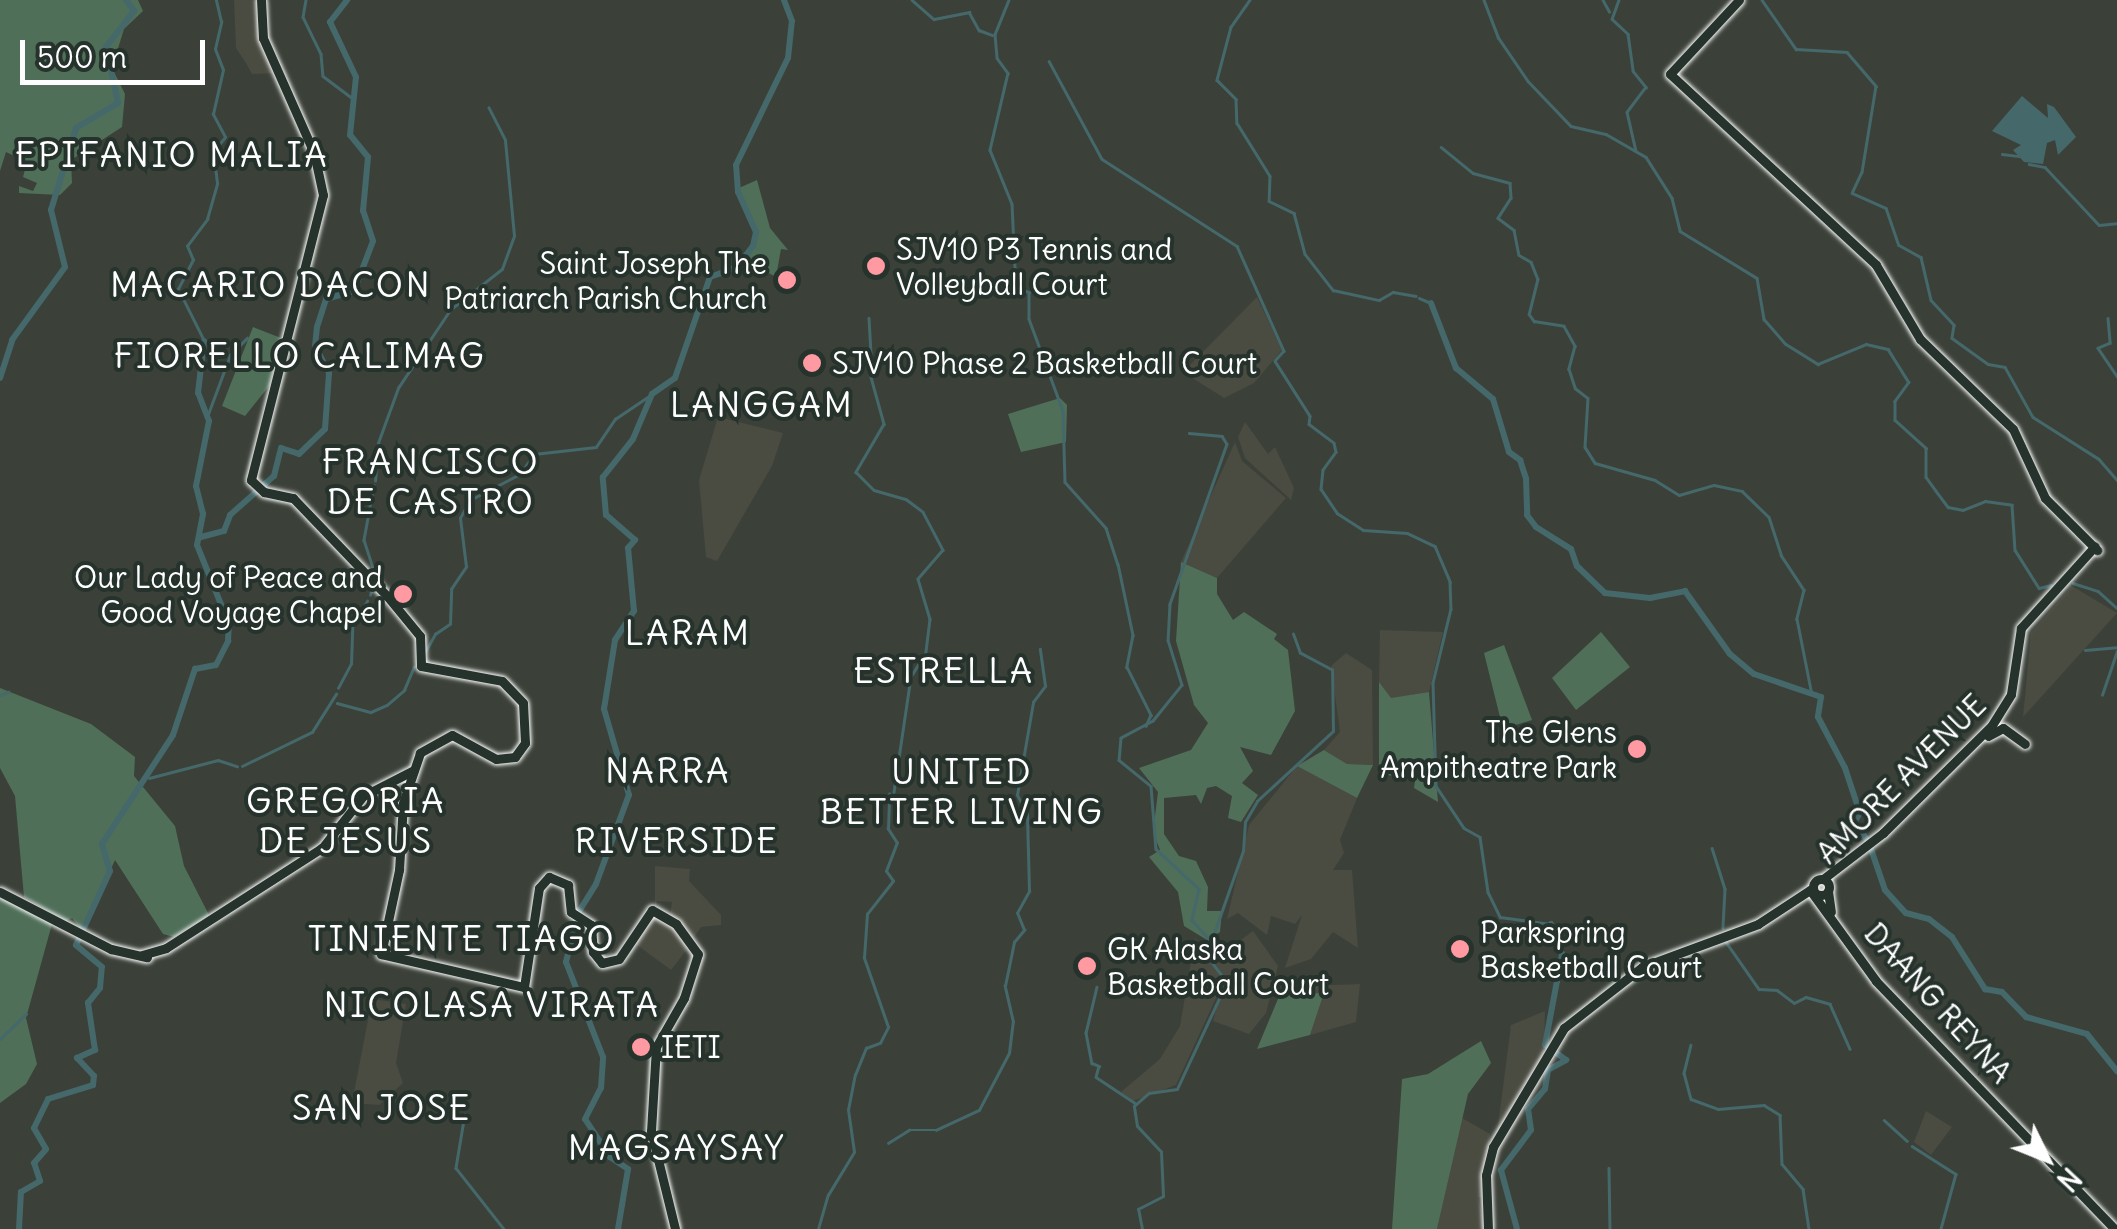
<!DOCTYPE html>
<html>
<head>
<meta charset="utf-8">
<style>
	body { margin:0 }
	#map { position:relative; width:2117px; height:1229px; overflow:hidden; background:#3b4139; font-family:Delius,sans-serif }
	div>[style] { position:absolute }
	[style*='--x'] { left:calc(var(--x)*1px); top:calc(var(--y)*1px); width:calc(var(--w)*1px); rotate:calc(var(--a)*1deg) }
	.built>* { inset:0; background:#4a4b41 }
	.green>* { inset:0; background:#4f6f59 }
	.water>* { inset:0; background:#45686b }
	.stream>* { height:2.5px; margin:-1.25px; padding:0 1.25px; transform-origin:1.25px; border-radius:1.25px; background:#45686b }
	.river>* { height:6px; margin:-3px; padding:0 3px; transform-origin:3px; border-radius:3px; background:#45686b }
	.roads { filter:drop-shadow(0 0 2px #fff) drop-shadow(0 0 2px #fff) }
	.secondary>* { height:9px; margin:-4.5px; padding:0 4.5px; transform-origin:4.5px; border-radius:4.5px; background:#26332d }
	.secondary>.ring { margin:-4.5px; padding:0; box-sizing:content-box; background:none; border:9px solid #26332d; border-radius:50% }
	.dots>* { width:28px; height:28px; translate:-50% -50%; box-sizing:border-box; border:5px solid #26332d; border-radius:50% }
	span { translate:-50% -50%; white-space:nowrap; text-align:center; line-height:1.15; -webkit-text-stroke:8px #26332d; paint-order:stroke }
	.poi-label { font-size:30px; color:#fff }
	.left { translate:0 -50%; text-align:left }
	.right { translate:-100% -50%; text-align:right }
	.street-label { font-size:30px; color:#fff }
	.quarter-label { font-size:35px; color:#fff; letter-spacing:2.5px }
	.north { position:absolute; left:1997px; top:1109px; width:100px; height:100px; -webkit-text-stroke:8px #26332d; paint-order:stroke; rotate:133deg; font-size:28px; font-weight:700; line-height:40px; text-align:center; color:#fff }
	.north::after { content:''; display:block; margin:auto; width:35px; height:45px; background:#fff; clip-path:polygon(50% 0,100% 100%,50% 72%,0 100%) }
	.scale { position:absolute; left:20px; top:40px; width:185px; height:45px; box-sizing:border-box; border:5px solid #fff; border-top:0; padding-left:12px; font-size:30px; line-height:35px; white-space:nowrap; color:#fff; -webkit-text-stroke:8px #26332d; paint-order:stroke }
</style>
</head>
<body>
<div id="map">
	<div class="built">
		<i style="clip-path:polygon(234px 0,259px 0,260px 24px,278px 73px,252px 74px,246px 63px,236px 48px)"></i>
		<i style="clip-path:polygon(1257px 297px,1282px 350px,1254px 383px,1224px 398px,1183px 372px)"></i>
		<i style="clip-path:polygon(718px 417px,783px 433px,772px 466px,717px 561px,706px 557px,699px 480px)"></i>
		<i style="clip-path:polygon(1245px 422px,1268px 454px,1275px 447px,1294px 488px,1291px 500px,1245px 458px,1238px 437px)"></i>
		<i style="clip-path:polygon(1235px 442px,1242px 461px,1286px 498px,1217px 578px,1181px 562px)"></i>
		<i style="clip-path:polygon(2072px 586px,2117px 613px,2023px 717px,2031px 633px)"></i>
		<i style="clip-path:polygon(1380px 630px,1443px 632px,1429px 692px,1390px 699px,1379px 682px)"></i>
		<i style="clip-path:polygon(1346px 653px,1372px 670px,1373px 765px,1347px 764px,1324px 750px,1340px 732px,1331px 666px)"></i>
		<i style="clip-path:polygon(1297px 766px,1357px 798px,1340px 840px,1344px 853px,1333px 870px,1352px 870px,1358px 948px,1333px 932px,1311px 959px,1285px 968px,1302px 915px,1295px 924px,1271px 916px,1267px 935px,1238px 913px,1227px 919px,1249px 825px)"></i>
		<i style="clip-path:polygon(655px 866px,690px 869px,689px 881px,721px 915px,721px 925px,701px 927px,693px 939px,670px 916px,672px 902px,657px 901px,655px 910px)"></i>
		<i style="clip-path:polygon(652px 914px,671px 922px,691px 944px,671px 970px,633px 942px)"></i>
		<i style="clip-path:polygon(1253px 931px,1278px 966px,1266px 1013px,1249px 1034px,1213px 1021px,1222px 985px,1176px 1085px,1133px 1101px,1121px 1092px,1160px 1059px,1180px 1026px,1195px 938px,1212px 961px)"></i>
		<i style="clip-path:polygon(1360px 984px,1356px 1022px,1310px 1035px,1324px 993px,1280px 994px,1282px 987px)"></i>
		<i style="clip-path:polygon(372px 999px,406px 1004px,396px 1063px,403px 1083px,379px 1105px,352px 1103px)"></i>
		<i style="clip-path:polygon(1545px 1011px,1544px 1054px,1497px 1134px,1511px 1025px)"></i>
		<i style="clip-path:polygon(1926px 1111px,1952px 1127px,1931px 1155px,1914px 1142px)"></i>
		<i style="clip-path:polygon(1462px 1118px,1490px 1134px,1484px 1197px,1478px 1197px,1485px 1229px,1437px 1229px)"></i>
	</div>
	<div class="green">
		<i style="clip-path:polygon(0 0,138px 0,143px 11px,124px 29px,112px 68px,125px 94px,122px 127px,71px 160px,72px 183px,60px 195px,19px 193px,19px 186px,33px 191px,37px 183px,23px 177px,27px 162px,6px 152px,0 171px)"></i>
		<i style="clip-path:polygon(757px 180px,770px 228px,788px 250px,781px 249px,776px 277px,746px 261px,758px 233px,739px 188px)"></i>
		<i style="clip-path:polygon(253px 327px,281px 338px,270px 385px,245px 416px,222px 406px)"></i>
		<i style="clip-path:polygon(1060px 398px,1067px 405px,1066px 442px,1021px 452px,1008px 414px)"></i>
		<i style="clip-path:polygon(1181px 562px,1217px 578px,1217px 594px,1233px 620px,1244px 612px,1277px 634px,1274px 639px,1288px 650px,1295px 711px,1271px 755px,1240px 747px,1253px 771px,1242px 783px,1258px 795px,1241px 822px,1228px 818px,1232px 796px,1216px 786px,1207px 788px,1201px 804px,1196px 795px,1164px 798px,1164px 834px,1179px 856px,1196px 861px,1208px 887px,1207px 911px,1222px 911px,1220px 932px,1207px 940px,1184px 926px,1178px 892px,1149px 857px,1160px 850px,1153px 832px,1158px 792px,1139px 768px,1191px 750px,1208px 723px,1194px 705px,1176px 641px)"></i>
		<i style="clip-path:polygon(1601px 632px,1630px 667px,1576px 710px,1552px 678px)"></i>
		<i style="clip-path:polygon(1504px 645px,1532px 720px,1503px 729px,1484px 653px)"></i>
		<i style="clip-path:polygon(1379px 682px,1391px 698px,1429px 692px,1438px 802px,1414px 788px,1415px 781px,1379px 773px)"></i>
		<i style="clip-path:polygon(0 688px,91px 724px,135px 757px,134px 776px,175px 826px,184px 866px,209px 915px,174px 937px,163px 934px,115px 860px,83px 932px,72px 918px,66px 921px,24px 897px,15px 796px,0 768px)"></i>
		<i style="clip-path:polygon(1324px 750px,1347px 764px,1373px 765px,1357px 798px,1297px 766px)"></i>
		<i style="clip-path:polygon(0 895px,52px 924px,26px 1018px,37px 1064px,26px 1084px,0 1103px)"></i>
		<i style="clip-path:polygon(1324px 993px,1310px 1035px,1257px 1049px,1280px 994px)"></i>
		<i style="clip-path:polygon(1481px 1041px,1491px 1063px,1468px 1094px,1437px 1229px,1392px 1229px,1402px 1079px,1428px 1074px)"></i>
	</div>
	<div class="water">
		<i style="clip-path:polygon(2022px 96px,2048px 118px,2047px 104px,2054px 107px,2076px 137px,2058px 155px,2055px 140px,2047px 143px,2043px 164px,2024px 162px,2013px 150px,2021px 145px,1992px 131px)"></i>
	</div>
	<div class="stream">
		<i style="--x:306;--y:0;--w:17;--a:100"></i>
		<i style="--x:303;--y:17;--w:41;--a:64.1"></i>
		<i style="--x:321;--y:54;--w:22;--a:85"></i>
		<i style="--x:323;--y:76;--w:34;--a:37"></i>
		<i style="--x:912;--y:0;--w:29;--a:41"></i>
		<i style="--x:934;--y:19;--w:36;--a:-11"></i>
		<i style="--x:969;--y:12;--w:21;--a:61"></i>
		<i style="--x:979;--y:30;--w:14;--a:21"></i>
		<i style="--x:1009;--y:0;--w:37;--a:112"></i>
		<i style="--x:995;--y:34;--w:24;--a:85"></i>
		<i style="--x:997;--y:58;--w:19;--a:54"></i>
		<i style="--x:1008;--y:73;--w:79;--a:103.2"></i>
		<i style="--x:990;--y:150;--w:58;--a:67.8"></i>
		<i style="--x:1012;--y:204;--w:84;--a:87.3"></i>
		<i style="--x:1016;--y:288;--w:14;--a:17"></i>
		<i style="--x:1029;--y:292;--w:27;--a:90"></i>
		<i style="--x:1029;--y:319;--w:98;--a:69.7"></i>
		<i style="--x:1063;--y:411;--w:71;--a:88.4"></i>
		<i style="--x:1065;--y:482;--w:62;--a:48.3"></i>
		<i style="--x:1106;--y:528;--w:38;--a:72"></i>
		<i style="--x:1118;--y:564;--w:73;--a:78.1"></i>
		<i style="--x:1133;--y:635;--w:33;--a:101"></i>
		<i style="--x:1127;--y:667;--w:54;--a:63.4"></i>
		<i style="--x:1151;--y:715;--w:12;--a:114"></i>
		<i style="--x:1250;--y:0;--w:33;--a:125"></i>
		<i style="--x:1231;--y:27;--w:55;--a:104.8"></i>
		<i style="--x:1217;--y:80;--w:27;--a:45"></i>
		<i style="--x:1236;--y:99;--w:24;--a:88"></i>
		<i style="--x:1237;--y:123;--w:62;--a:58.1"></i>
		<i style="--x:1270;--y:176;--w:25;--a:92"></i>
		<i style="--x:1269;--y:201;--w:28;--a:26"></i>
		<i style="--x:1294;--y:213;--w:42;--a:75"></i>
		<i style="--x:1305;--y:254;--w:46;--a:52.1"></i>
		<i style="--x:1333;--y:290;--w:47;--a:12.3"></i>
		<i style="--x:1379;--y:300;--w:16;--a:-30"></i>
		<i style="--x:1393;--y:292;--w:23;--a:10"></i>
		<i style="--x:1484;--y:0;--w:40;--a:69"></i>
		<i style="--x:1498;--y:37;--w:53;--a:55.7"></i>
		<i style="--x:1528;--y:81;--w:62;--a:46.3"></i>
		<i style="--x:1571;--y:126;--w:36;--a:13"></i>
		<i style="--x:1606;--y:134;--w:46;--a:29.9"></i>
		<i style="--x:1646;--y:157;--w:49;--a:57.6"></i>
		<i style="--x:1672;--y:198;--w:34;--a:76"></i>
		<i style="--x:1680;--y:231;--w:90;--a:31.4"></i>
		<i style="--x:1757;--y:278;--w:42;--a:80.3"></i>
		<i style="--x:1764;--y:319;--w:33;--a:49"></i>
		<i style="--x:1786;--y:344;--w:38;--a:32"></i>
		<i style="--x:1818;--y:364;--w:52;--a:-22.6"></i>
		<i style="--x:1866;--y:344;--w:23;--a:13"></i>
		<i style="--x:1888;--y:349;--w:39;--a:58"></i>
		<i style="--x:1909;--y:382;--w:24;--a:126"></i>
		<i style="--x:1895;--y:401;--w:19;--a:90"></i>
		<i style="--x:1895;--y:420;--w:42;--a:42.1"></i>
		<i style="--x:1926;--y:448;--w:29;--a:90"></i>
		<i style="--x:1926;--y:477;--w:17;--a:54"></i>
		<i style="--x:1936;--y:491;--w:20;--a:53"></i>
		<i style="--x:1948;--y:507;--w:15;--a:11"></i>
		<i style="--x:1963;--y:510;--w:24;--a:-22"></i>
		<i style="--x:1985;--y:501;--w:27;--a:8"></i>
		<i style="--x:2012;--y:505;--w:45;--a:86.2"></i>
		<i style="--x:2015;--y:550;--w:45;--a:57.7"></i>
		<i style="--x:2039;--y:588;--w:12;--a:-14"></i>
		<i style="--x:1603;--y:0;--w:13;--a:61"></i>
		<i style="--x:1619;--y:0;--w:20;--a:110"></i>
		<i style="--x:1612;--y:19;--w:22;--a:43"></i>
		<i style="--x:1628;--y:34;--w:37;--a:82"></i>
		<i style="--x:1633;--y:71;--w:21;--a:51"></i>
		<i style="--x:1646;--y:87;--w:31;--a:127"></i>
		<i style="--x:1627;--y:112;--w:39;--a:77"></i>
		<i style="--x:1762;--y:0;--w:60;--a:55.2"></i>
		<i style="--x:1796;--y:49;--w:51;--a:3.4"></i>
		<i style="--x:1847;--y:52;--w:45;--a:49.5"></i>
		<i style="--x:1876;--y:86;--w:87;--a:99.2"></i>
		<i style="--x:1862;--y:172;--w:23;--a:115"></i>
		<i style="--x:1852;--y:193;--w:37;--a:24"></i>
		<i style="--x:1886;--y:208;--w:39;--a:71"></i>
		<i style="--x:1899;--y:245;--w:25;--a:29"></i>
		<i style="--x:1921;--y:257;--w:44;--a:76.9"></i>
		<i style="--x:1931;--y:300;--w:34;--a:47"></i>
		<i style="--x:1954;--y:325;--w:13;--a:99"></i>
		<i style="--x:1952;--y:338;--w:44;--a:35.8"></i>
		<i style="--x:1988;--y:364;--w:17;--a:10"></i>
		<i style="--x:2005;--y:367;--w:57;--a:60.8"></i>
		<i style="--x:2033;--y:417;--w:78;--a:32.5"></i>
		<i style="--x:2099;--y:459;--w:28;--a:49"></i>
		<i style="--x:1049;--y:61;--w:111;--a:61.6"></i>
		<i style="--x:1102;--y:159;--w:161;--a:32.8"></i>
		<i style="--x:1237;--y:246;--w:115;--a:65.9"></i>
		<i style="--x:1284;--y:351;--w:13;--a:132"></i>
		<i style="--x:1275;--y:361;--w:65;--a:57.5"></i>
		<i style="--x:1310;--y:416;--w:8;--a:97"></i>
		<i style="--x:1309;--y:424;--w:31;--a:37"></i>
		<i style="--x:1334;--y:443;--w:9;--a:77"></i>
		<i style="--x:1336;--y:452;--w:22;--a:126"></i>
		<i style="--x:1323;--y:470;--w:19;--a:96"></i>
		<i style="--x:1321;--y:489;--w:29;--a:56"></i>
		<i style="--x:1337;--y:513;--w:31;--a:33"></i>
		<i style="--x:1363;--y:530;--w:44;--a:3.9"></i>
		<i style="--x:1407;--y:533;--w:31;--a:25"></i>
		<i style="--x:1435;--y:546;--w:39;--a:67"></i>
		<i style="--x:1450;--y:582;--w:27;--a:88"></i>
		<i style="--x:1451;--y:609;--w:76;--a:103.7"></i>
		<i style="--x:1433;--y:683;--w:103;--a:88.3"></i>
		<i style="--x:1436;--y:786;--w:50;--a:56.3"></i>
		<i style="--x:1464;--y:828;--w:18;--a:29"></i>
		<i style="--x:1480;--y:837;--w:56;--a:81.7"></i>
		<i style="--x:1488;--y:892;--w:28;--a:64"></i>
		<i style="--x:1500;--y:917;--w:51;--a:7.8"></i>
		<i style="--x:1441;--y:147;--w:41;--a:39.1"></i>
		<i style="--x:1473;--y:173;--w:38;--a:15"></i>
		<i style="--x:1510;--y:183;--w:15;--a:86"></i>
		<i style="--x:1511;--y:198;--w:24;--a:123"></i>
		<i style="--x:1498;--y:218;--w:20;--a:37"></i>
		<i style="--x:1514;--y:230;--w:25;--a:79"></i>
		<i style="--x:1519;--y:255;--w:14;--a:30"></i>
		<i style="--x:1531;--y:262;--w:18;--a:68"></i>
		<i style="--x:1538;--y:279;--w:36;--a:104"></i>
		<i style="--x:1529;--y:314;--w:9;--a:54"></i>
		<i style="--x:1534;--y:321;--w:30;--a:9"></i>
		<i style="--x:1564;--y:326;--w:23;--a:61"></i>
		<i style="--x:1575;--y:346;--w:24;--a:105"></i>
		<i style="--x:1569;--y:369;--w:20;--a:72"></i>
		<i style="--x:1575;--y:388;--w:16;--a:38"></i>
		<i style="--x:1588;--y:398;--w:49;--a:93.5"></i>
		<i style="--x:1585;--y:447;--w:19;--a:58"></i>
		<i style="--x:1595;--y:463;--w:62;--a:15.8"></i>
		<i style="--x:1655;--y:480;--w:28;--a:32"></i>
		<i style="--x:1679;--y:495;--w:36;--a:-16"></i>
		<i style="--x:1714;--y:485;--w:29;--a:12"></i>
		<i style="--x:1742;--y:491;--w:37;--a:44"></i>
		<i style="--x:1769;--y:517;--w:40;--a:72"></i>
		<i style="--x:1781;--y:555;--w:42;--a:56.7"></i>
		<i style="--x:1804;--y:590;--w:30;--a:104"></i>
		<i style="--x:1797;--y:619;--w:72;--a:78.8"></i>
		<i style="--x:2002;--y:154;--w:17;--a:7"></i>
		<i style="--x:2029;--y:164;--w:16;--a:11"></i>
		<i style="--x:2045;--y:167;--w:79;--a:47"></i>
		<i style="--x:2099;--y:225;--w:18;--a:-6"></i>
		<i style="--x:1419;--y:298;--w:13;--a:23"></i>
		<i style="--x:869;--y:318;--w:53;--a:86.8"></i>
		<i style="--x:2108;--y:318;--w:25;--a:85"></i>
		<i style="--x:2110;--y:343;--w:13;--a:157"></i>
		<i style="--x:2098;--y:348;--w:34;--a:56"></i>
		<i style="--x:204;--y:341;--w:58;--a:-116.6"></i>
		<i style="--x:178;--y:289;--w:33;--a:-63"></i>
		<i style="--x:193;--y:260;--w:15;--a:-113"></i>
		<i style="--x:187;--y:246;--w:34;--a:-53"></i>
		<i style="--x:207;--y:219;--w:37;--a:-74"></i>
		<i style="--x:217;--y:183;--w:31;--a:-97"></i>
		<i style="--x:213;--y:152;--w:19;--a:-51"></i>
		<i style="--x:225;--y:137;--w:26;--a:-118"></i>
		<i style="--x:213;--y:114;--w:45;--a:-77.2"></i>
		<i style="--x:223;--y:70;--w:22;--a:-111"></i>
		<i style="--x:215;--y:49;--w:28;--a:-77"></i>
		<i style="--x:221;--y:22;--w:23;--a:-103"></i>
		<i style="--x:871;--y:377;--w:49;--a:74.5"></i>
		<i style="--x:884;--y:424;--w:56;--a:120.3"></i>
		<i style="--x:856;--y:472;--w:25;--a:45"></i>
		<i style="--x:874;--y:490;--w:33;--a:16"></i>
		<i style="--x:906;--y:499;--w:21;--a:37"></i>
		<i style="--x:923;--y:512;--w:43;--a:62.2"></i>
		<i style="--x:943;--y:550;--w:38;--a:131"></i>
		<i style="--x:918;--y:579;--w:42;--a:73.3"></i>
		<i style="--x:930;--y:619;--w:34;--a:97"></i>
		<i style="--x:926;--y:653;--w:28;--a:122"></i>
		<i style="--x:911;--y:677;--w:116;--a:98.4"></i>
		<i style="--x:207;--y:417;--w:66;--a:-69.6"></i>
		<i style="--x:230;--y:355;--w:24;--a:-45"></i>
		<i style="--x:1189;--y:433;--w:33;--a:5"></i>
		<i style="--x:1222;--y:436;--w:9;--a:58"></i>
		<i style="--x:1227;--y:444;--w:170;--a:109.6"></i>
		<i style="--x:1170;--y:604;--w:36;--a:93"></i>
		<i style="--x:1168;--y:640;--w:47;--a:72.7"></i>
		<i style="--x:1182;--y:685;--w:46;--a:128.9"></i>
		<i style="--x:1153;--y:721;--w:36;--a:152"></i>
		<i style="--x:1121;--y:738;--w:22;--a:95"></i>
		<i style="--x:1119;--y:760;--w:41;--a:39.1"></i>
		<i style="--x:1151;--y:786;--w:63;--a:85.5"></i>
		<i style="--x:1156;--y:849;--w:59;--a:42.9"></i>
		<i style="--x:1199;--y:889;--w:32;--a:103"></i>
		<i style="--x:1192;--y:920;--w:30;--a:48"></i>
		<i style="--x:375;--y:481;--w:38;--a:-85"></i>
		<i style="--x:378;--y:443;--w:59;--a:-70"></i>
		<i style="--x:398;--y:388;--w:94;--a:-56.3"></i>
		<i style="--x:450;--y:310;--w:66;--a:-38.3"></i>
		<i style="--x:502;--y:269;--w:35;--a:-70"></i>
		<i style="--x:514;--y:236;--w:96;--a:-95.4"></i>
		<i style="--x:505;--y:140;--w:36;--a:-117"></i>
		<i style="--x:374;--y:485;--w:56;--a:100.3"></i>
		<i style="--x:364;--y:540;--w:40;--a:72"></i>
		<i style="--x:2073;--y:583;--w:26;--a:18"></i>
		<i style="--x:2098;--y:591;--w:25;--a:42"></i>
		<i style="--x:370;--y:595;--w:10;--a:-73"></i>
		<i style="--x:356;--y:620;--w:22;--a:-60"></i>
		<i style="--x:2085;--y:650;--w:32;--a:-5"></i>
		<i style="--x:424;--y:654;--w:23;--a:-61"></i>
		<i style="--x:435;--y:634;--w:18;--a:-34"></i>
		<i style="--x:450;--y:624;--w:35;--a:-88"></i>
		<i style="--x:451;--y:589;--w:27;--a:-56"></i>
		<i style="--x:466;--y:567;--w:49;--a:-97"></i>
		<i style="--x:460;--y:518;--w:21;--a:-61"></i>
		<i style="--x:470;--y:500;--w:56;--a:-27.5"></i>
		<i style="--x:520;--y:474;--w:24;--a:-55"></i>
		<i style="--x:534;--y:454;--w:62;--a:-6.4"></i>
		<i style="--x:596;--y:447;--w:34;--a:-56"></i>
		<i style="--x:615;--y:419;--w:45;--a:-34"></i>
		<i style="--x:338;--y:688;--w:27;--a:-62"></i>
		<i style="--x:351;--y:664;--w:36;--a:-88"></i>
		<i style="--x:0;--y:695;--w:9;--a:-21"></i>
		<i style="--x:2102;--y:695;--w:46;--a:-71.2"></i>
		<i style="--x:337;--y:703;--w:35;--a:15"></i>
		<i style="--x:371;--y:712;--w:17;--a:-24"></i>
		<i style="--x:387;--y:705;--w:23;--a:-41"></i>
		<i style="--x:404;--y:690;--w:25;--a:-67"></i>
		<i style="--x:242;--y:766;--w:78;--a:-25.9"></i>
		<i style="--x:312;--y:732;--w:45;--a:-57.7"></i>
		<i style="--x:149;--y:778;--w:71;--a:-14.6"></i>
		<i style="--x:218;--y:760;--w:20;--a:18"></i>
		<i style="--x:1712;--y:848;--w:43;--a:72.4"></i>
		<i style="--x:1725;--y:889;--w:39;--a:93"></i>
		<i style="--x:1724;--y:939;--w:61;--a:55"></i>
		<i style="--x:1759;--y:989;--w:18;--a:3"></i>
		<i style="--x:1777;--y:990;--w:21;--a:37"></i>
		<i style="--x:1794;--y:1003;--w:13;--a:-27"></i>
		<i style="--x:1806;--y:997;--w:25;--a:16"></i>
		<i style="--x:1830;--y:1004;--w:49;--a:66"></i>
		<i style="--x:1097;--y:987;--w:47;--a:103.4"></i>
		<i style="--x:1086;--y:1033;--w:31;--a:79"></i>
		<i style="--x:1092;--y:1063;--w:8;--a:23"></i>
		<i style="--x:1099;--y:1066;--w:11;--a:105"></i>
		<i style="--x:1096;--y:1077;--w:47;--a:33.7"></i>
		<i style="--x:0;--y:1039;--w:36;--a:-44"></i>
		<i style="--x:1691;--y:1045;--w:29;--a:104"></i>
		<i style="--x:1684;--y:1073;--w:27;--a:75"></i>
		<i style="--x:1691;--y:1099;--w:29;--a:20"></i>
		<i style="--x:1718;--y:1109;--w:46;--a:-5"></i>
		<i style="--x:1764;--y:1105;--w:19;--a:32"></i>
		<i style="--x:1780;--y:1115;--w:49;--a:87.7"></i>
		<i style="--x:1782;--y:1164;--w:33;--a:50"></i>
		<i style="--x:1803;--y:1189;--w:40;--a:81.5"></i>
		<i style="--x:465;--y:1114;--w:55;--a:99.5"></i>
		<i style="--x:456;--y:1168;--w:78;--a:51.8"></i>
		<i style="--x:1884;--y:1120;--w:31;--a:42"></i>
		<i style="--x:888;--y:1143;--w:25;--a:-32"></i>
		<i style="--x:909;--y:1130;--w:27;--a:0"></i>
		<i style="--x:936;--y:1130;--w:47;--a:-24.9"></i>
		<i style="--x:979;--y:1110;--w:64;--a:-62.2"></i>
		<i style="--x:1009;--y:1053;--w:31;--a:-83"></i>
		<i style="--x:1013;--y:1022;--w:37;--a:-103"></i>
		<i style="--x:1005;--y:986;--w:45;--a:-78.4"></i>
		<i style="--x:1014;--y:942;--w:16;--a:-50"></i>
		<i style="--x:1024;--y:930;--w:18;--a:-112"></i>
		<i style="--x:1017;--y:913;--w:25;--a:-61"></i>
		<i style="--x:1029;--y:891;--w:77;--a:-91.5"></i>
		<i style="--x:1027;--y:814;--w:21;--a:-118"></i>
		<i style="--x:1017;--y:795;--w:94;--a:-80.2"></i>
		<i style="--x:1033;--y:702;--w:20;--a:-53"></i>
		<i style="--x:1045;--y:686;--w:37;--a:-98"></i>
		<i style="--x:1912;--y:1146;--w:52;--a:32.5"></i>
		<i style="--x:1956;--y:1174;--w:57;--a:105.3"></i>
		<i style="--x:1609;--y:1168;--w:61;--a:89.1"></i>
		<i style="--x:818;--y:1229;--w:35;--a:-74"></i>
		<i style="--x:828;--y:1195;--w:50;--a:-58.8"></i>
		<i style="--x:854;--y:1152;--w:42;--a:-98.1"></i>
		<i style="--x:848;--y:1110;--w:36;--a:-79"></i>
		<i style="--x:855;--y:1075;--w:29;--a:-68"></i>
		<i style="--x:866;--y:1048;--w:15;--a:-20"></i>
		<i style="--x:880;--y:1043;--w:18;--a:-63"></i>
		<i style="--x:888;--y:1027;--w:73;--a:-109.2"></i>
		<i style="--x:864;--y:958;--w:44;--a:-86.1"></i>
		<i style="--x:867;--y:914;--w:42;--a:-51.8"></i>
		<i style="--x:893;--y:881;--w:12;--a:-125"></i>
		<i style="--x:886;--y:871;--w:30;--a:-69"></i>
		<i style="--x:897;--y:843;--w:17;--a:-123"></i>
		<i style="--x:888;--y:829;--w:35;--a:-88"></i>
		<i style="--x:1142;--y:1229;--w:20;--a:-101"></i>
		<i style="--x:1138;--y:1209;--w:28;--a:-27"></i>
		<i style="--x:1163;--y:1196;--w:44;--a:-92.6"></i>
		<i style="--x:1161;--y:1152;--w:35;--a:-133"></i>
		<i style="--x:1137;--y:1126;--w:20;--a:-99"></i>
		<i style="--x:1134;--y:1106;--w:20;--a:-41"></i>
		<i style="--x:1149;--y:1093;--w:28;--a:-8"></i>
		<i style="--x:1177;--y:1089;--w:107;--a:-65.1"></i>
		<i style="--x:1222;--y:992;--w:12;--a:-76"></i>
		<i style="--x:1225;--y:980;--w:31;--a:-128"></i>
		<i style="--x:1206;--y:956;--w:111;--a:-70.6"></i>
		<i style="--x:1243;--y:851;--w:29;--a:-86"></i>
		<i style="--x:1245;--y:822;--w:24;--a:-60"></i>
		<i style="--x:1257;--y:801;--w:103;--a:-42.6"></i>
		<i style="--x:1333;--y:731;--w:61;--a:-90.9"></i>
		<i style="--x:1332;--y:670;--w:36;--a:-152"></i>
		<i style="--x:1300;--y:653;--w:20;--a:-110"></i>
	</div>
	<div class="river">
		<i style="--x:1431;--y:303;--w:70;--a:69"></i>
		<i style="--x:1456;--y:368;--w:48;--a:40"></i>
		<i style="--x:1493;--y:399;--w:55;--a:73.2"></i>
		<i style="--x:1509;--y:452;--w:14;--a:36"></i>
		<i style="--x:1520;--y:460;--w:20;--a:72"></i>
		<i style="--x:1526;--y:479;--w:36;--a:88"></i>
		<i style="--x:1527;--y:515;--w:15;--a:53"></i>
		<i style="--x:1536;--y:527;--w:41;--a:32.2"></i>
		<i style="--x:1571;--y:549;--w:18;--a:71"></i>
		<i style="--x:1577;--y:566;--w:39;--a:44"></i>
		<i style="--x:1605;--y:593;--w:45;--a:6.3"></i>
		<i style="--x:1650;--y:598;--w:36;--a:-11"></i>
		<i style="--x:1685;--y:591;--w:77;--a:54.5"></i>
		<i style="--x:1730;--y:654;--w:31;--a:40"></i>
		<i style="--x:1754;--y:674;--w:71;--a:18.9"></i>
		<i style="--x:1821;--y:697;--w:20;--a:99"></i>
		<i style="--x:1818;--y:717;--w:58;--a:62.1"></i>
		<i style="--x:1845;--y:768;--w:47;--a:71.6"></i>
		<i style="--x:1860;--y:813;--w:9;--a:122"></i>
		<i style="--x:1855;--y:821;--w:25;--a:58"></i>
		<i style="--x:0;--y:378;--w:40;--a:-72"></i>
		<i style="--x:12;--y:340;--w:90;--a:-54"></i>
		<i style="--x:65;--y:267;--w:59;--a:-103.8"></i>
		<i style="--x:51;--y:210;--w:86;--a:-73"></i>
		<i style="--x:76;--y:128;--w:49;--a:-30.8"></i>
		<i style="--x:118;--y:103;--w:57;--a:-102.1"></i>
		<i style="--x:106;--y:47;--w:46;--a:-52.1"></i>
		<i style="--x:134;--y:11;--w:14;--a:-126"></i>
		<i style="--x:201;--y:537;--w:24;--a:-15"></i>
		<i style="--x:224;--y:531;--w:17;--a:-69"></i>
		<i style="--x:230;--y:515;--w:59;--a:-41.6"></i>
		<i style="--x:274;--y:476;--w:29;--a:-76"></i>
		<i style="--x:281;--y:448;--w:19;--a:18"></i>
		<i style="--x:299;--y:454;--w:36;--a:-44"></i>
		<i style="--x:325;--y:429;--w:56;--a:-85.9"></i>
		<i style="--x:329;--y:373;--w:30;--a:-117"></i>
		<i style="--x:315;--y:346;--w:19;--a:-84"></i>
		<i style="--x:317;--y:327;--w:29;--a:-72"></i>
		<i style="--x:326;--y:299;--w:29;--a:-16"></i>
		<i style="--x:354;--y:291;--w:53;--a:-69.2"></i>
		<i style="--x:373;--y:241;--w:32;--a:-108"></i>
		<i style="--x:363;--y:211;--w:54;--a:-84.7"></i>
		<i style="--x:368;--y:157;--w:28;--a:-129"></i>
		<i style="--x:350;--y:135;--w:58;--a:-84.1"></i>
		<i style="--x:356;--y:77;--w:61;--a:-115.3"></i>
		<i style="--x:330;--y:22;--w:28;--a:-52"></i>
		<i style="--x:1871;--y:849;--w:43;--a:71.1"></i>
		<i style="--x:1885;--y:890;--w:31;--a:48"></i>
		<i style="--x:1906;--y:913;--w:24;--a:15"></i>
		<i style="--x:1929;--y:919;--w:29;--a:38"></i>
		<i style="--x:1952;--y:937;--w:62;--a:57.6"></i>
		<i style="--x:1985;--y:989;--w:17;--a:10"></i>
		<i style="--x:2002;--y:992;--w:35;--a:46"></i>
		<i style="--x:2026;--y:1017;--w:63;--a:15.6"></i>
		<i style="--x:2087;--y:1034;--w:48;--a:51"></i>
		<i style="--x:19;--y:1229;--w:37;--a:-87"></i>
		<i style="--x:21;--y:1192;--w:22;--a:-30"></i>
		<i style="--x:40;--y:1181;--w:19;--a:-108"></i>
		<i style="--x:34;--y:1163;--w:18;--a:-49"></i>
		<i style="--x:46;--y:1149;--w:24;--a:-120"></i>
		<i style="--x:34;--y:1128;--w:32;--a:-64"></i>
		<i style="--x:48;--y:1099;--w:47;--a:-17.3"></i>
		<i style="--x:93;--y:1085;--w:9;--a:-84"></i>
		<i style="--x:94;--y:1076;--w:25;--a:-133"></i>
		<i style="--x:77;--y:1058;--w:20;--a:-24"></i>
		<i style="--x:95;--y:1050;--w:48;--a:-98.5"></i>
		<i style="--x:88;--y:1003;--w:19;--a:-51"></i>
		<i style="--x:100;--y:988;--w:21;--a:-85"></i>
		<i style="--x:102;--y:967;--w:34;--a:-140"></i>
		<i style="--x:76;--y:945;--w:81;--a:-65.3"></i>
		<i style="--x:110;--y:871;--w:28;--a:-107"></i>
		<i style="--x:102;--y:844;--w:130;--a:-56.9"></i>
		<i style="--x:173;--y:735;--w:70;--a:-71.6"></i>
		<i style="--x:195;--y:669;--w:21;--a:-11"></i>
		<i style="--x:216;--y:665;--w:27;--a:-63"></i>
		<i style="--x:228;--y:641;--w:17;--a:-87"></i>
		<i style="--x:229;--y:624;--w:85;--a:-112.1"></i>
		<i style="--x:197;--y:545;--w:32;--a:-79"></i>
		<i style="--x:203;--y:514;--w:29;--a:-104"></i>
		<i style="--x:196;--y:486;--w:66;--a:-78.7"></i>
		<i style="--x:209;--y:421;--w:30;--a:-111"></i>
		<i style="--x:198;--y:393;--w:52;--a:-83.4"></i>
		<i style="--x:618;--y:1229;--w:61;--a:-80.5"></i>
		<i style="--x:628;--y:1169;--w:22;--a:-146"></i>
		<i style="--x:610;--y:1157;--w:45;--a:-123.3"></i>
		<i style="--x:585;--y:1119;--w:35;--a:-63"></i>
		<i style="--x:601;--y:1088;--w:31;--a:-86"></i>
		<i style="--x:603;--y:1057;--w:102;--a:-111.3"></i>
		<i style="--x:566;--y:962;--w:50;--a:-76.2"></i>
		<i style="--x:578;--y:913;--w:34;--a:-58"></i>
		<i style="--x:596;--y:884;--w:95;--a:-69.7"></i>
		<i style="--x:629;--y:795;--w:90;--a:-106.2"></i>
		<i style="--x:604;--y:709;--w:70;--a:-80.9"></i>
		<i style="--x:615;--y:640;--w:35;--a:-57"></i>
		<i style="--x:634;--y:611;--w:63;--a:-95.4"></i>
		<i style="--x:628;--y:548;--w:11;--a:-49"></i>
		<i style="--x:635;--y:540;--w:38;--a:-139"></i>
		<i style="--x:606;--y:515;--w:38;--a:-95"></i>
		<i style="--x:603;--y:477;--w:48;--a:-51.7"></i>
		<i style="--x:633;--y:439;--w:49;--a:-67.1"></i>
		<i style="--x:652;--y:394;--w:28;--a:-35"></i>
		<i style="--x:675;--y:378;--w:107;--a:-70.9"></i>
		<i style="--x:710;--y:277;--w:29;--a:-20"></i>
		<i style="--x:737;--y:267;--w:26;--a:-53"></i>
		<i style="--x:753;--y:246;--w:14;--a:-78"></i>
		<i style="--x:756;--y:232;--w:44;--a:-114.2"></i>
		<i style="--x:738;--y:192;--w:27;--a:-94"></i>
		<i style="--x:736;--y:165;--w:119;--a:-64.1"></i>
		<i style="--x:788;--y:58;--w:37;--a:-84"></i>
		<i style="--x:792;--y:21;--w:22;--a:-111"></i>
		<i style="--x:1517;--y:1229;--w:61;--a:-105.2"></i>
		<i style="--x:1501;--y:1170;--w:50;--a:-53.1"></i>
		<i style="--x:1531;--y:1130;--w:21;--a:-98"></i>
		<i style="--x:1528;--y:1109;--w:26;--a:-50"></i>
		<i style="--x:1545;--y:1089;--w:19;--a:-81"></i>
		<i style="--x:1548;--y:1070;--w:21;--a:-29"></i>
		<i style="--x:1566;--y:1060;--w:26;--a:-144"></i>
		<i style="--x:1545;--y:1045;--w:93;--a:-79.4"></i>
		<i style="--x:1562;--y:954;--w:32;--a:-110"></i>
	</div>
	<div class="roads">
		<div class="secondary">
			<i style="--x:261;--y:0;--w:38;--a:87"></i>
			<i style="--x:263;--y:38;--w:126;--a:66.1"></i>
			<i style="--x:314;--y:153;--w:43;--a:77.9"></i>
			<i style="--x:323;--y:195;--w:294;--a:104.2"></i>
			<i style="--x:251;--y:480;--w:18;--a:43"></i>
			<i style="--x:264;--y:492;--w:30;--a:12"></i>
			<i style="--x:293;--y:498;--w:136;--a:46.2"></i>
			<i style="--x:387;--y:596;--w:52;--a:50.5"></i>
			<i style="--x:420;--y:636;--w:30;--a:88"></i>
			<i style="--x:421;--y:666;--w:82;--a:10.5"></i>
			<i style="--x:502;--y:681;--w:30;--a:46"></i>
			<i style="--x:523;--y:703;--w:40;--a:87.1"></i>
			<i style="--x:525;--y:743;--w:17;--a:126"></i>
			<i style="--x:515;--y:757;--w:19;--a:174"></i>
			<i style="--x:496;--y:759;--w:50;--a:-151.4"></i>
			<i style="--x:452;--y:735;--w:37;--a:151"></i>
			<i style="--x:420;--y:753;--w:53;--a:108.8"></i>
			<i style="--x:403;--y:803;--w:67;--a:93.4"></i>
			<i style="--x:399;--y:870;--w:86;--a:102.1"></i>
			<i style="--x:381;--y:954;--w:147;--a:13"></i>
			<i style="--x:524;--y:987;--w:100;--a:-81.4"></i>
			<i style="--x:539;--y:888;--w:15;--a:-48"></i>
			<i style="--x:549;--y:877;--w:21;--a:23"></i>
			<i style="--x:568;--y:885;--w:27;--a:84"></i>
			<i style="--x:571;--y:912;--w:24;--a:33"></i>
			<i style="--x:591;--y:925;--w:27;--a:86"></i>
			<i style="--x:593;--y:952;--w:14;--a:51"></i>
			<i style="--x:602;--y:963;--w:17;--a:-13"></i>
			<i style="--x:619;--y:959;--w:59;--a:-56"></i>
			<i style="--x:652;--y:910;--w:28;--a:30"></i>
			<i style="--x:676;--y:924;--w:37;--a:54"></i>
			<i style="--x:698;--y:954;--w:46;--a:107.7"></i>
			<i style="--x:684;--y:998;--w:56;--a:119.7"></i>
			<i style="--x:656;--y:1047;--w:84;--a:93.4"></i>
			<i style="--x:651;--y:1131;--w:101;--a:76.2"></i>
			<i style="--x:1739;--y:0;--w:101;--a:133"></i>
			<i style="--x:1670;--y:74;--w:281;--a:42.8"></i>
			<i style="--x:1876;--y:265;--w:86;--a:59.3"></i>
			<i style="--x:1920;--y:339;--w:129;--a:44.1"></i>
			<i style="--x:2013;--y:429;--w:76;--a:65.1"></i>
			<i style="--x:2045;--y:498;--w:74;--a:45"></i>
			<i style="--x:1988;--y:736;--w:17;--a:-28"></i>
			<i style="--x:2003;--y:728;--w:27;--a:36"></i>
			<i style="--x:1823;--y:879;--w:76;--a:-37.5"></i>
			<i style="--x:1883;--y:833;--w:153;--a:-44.7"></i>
			<i style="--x:1992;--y:725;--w:36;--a:-58"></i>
			<i style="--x:2011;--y:694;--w:67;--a:-81.4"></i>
			<i style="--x:2021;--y:628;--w:110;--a:-47.9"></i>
			<i class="ring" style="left:1813px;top:879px;width:7px;height:7px"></i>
			<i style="--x:1828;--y:891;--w:21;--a:82"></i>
			<i style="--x:0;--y:892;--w:125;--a:27.2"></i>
			<i style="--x:111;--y:949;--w:37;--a:13"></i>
			<i style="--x:142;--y:955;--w:25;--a:-16"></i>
			<i style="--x:166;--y:948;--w:185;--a:-32.7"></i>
			<i style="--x:322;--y:848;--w:66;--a:-51.7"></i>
			<i style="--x:363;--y:796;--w:57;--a:-27"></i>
			<i style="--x:1488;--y:1229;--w:54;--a:-92.1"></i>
			<i style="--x:1486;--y:1175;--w:29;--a:-76"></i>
			<i style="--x:1493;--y:1147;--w:139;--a:-59.2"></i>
			<i style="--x:1564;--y:1028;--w:99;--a:-38"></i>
			<i style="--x:1642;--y:967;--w:124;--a:-20.3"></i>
			<i style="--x:1758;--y:924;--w:62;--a:-33.2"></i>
			<i style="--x:1810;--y:890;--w:112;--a:54"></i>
			<i style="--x:1876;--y:981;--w:344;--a:46.1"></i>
		</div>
	</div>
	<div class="dots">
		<i style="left:876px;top:266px;background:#ff9aa2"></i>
		<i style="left:787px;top:280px;background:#ff9aa2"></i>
		<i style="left:812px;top:363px;background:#ff9aa2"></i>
		<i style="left:403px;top:594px;background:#ff9aa2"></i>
		<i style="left:1637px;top:749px;background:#ff9aa2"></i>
		<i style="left:1460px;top:949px;background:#ff9aa2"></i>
		<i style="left:1087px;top:966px;background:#ff9aa2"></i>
		<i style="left:641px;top:1047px;background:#ff9aa2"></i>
	</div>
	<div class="poi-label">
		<span class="left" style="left:896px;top:266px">SJV10 P3 Tennis and<br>Volleyball Court</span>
		<span class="right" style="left:767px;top:280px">Saint Joseph The<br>Patriarch Parish Church</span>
		<span class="left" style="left:832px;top:363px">SJV10 Phase 2 Basketball Court</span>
		<span class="right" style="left:383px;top:594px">Our Lady of Peace and<br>Good Voyage Chapel</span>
		<span class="right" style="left:1617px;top:749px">The Glens<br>Ampitheatre Park</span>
		<span class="left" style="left:1480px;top:949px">Parkspring<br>Basketball Court</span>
		<span class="left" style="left:1107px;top:966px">GK Alaska<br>Basketball Court</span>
		<span class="left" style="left:661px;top:1047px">IETI</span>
	</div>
	<div class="street-label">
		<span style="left:1901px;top:779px;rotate:-45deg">AMORE AVENUE</span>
		<span style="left:1938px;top:1003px;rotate:48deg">DAANG REYNA</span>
	</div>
	<div class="quarter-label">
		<span style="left:172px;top:154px">EPIFANIO MALIA</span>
		<span style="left:271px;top:284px">MACARIO DACON</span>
		<span style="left:300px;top:355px">FIORELLO CALIMAG</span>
		<span style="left:762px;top:404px">LANGGAM</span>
		<span style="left:431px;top:481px">FRANCISCO<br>DE CASTRO</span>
		<span style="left:688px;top:632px">LARAM</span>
		<span style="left:944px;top:670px">ESTRELLA</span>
		<span style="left:668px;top:770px">NARRA</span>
		<span style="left:962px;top:791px">UNITED<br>BETTER LIVING</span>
		<span style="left:346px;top:820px">GREGORIA<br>DE JESUS</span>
		<span style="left:677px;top:840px">RIVERSIDE</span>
		<span style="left:462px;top:938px">TINIENTE TIAGO</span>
		<span style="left:492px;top:1004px">NICOLASA VIRATA</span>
		<span style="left:382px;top:1107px">SAN JOSE</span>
		<span style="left:677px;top:1147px">MAGSAYSAY</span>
	</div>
	<div class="north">N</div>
	<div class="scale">500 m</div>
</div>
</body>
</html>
